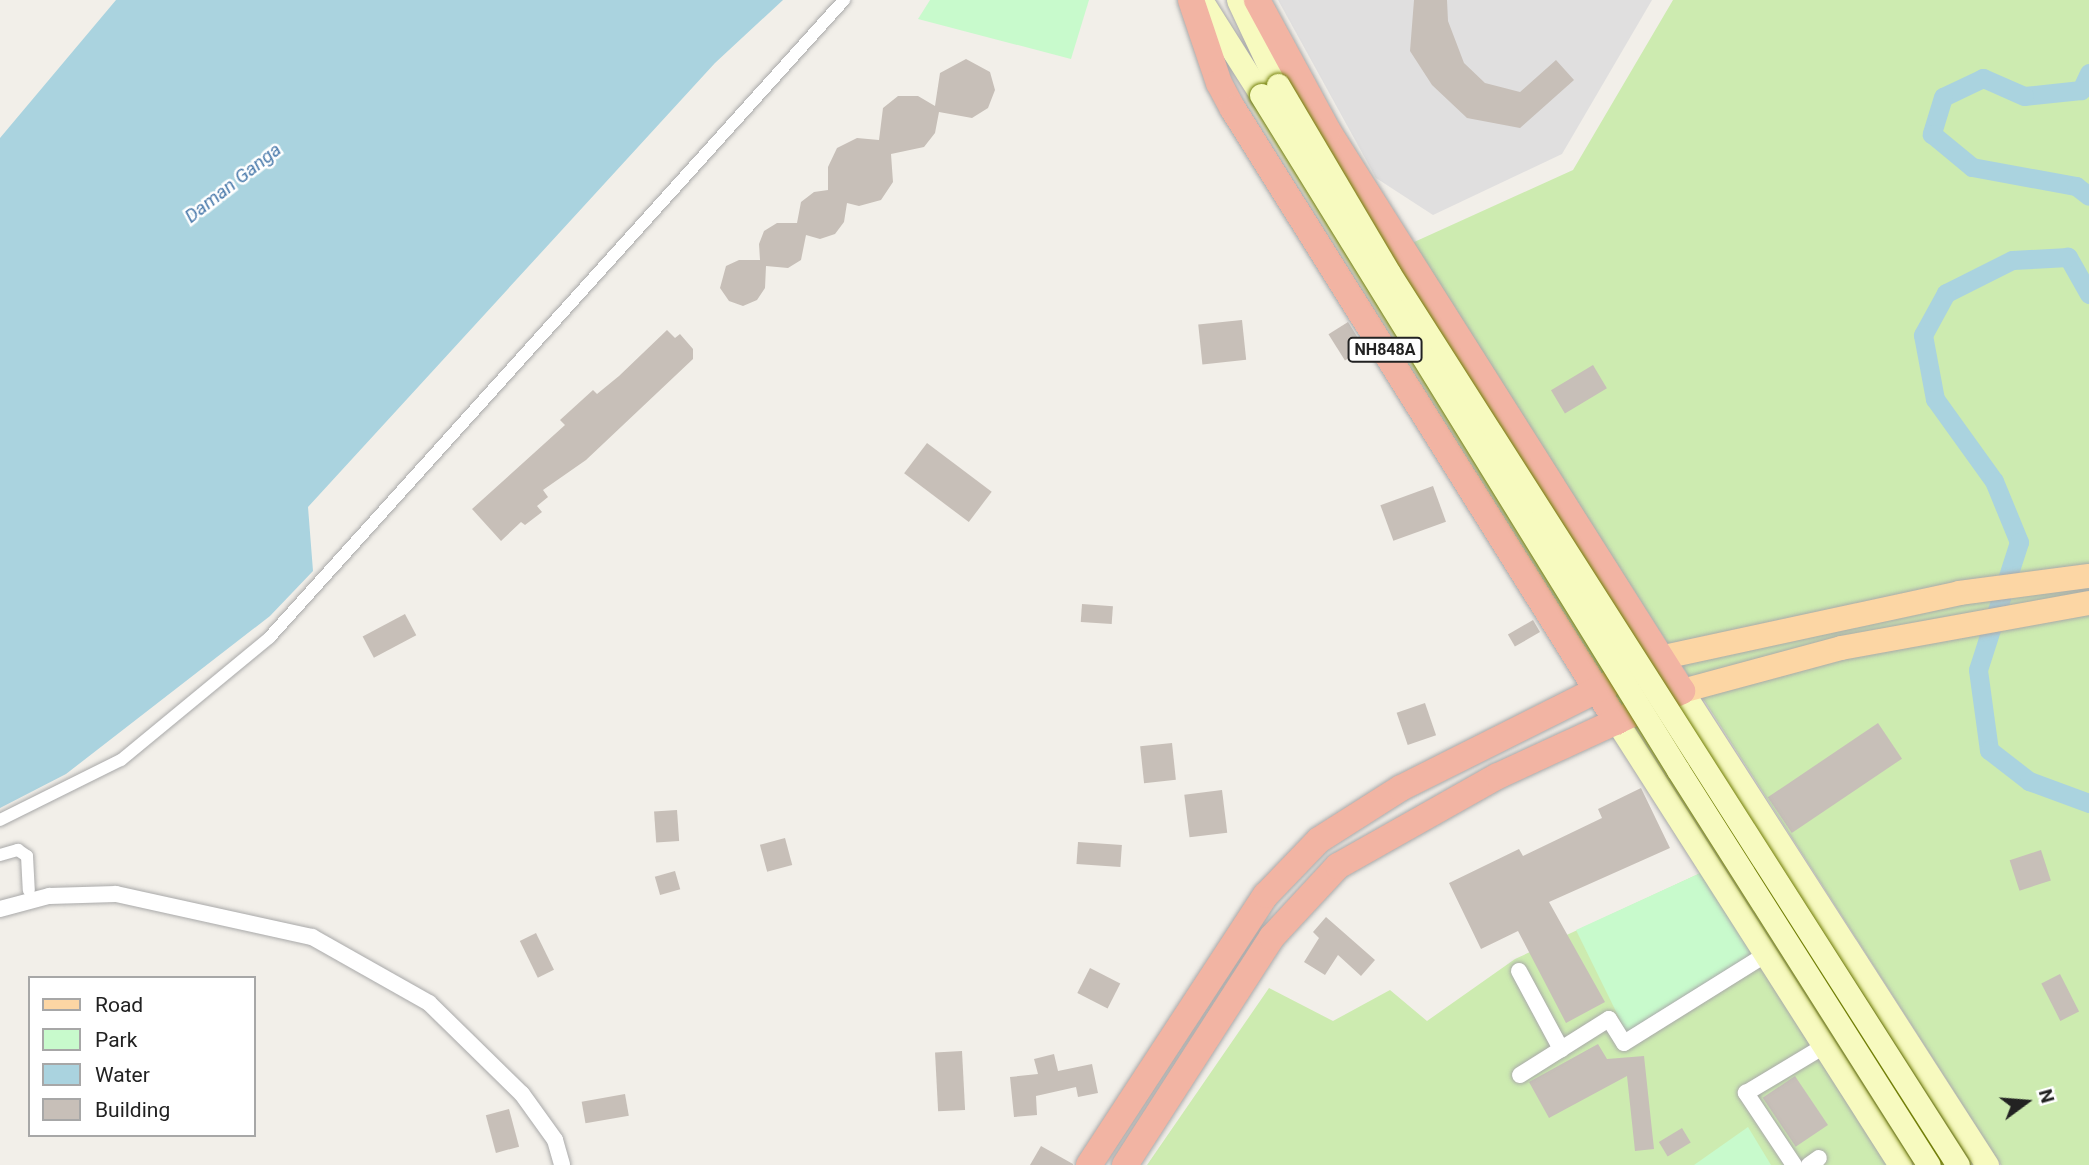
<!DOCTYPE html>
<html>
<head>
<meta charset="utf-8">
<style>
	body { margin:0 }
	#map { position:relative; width:2089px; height:1165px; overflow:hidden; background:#f2efe9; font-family:Roboto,sans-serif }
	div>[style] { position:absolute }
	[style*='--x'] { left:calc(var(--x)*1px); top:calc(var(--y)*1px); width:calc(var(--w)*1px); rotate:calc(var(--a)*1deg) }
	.residential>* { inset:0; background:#e0dfdf }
	.grass>* { inset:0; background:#cdebb0 }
	.park>* { inset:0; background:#c8facc }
	.water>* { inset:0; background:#aad3df }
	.canal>* { height:19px; margin:-9.5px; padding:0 9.5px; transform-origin:9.5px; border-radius:9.5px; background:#aad3df }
	.building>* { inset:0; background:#c7bfb8; transform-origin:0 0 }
	.roads { filter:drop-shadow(0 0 2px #a9a9a9) drop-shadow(0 0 2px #a9a9a9) }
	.pedestrian>* { height:12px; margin:-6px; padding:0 6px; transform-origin:6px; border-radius:6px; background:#fff }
	.minor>* { height:16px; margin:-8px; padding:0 8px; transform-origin:8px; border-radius:8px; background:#fff }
	.secondary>* { height:23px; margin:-11.5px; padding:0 11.5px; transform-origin:11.5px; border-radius:11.5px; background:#f7fabf }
	.primary>* { height:24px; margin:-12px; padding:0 12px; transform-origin:12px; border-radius:12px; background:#fcd6a4 }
	.trunk>* { height:26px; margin:-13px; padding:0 13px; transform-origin:13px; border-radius:13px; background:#f2b4a3 }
	.bridges { filter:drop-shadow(0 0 2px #707d05) drop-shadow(0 0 2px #707d05) }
	.secondary-bridge>* { height:23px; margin:-11.5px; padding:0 11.5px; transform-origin:11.5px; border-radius:11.5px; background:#f7fabf }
	span { translate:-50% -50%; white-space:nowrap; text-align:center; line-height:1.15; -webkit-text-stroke:5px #fff; paint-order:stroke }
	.shield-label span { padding:2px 5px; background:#fff; border:2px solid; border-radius:5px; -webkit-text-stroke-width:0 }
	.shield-label { font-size:16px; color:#222; font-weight:700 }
	.water-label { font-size:19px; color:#4a7aab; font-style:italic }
	.legend { position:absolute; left:28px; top:976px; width:228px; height:161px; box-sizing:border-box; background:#fff; border:2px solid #a7a7a7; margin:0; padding:9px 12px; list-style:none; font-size:21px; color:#222 }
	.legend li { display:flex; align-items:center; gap:14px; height:35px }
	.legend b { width:35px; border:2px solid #a7a7a7 }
	.north { position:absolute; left:1991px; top:1067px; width:70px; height:70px; -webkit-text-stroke:5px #fff; paint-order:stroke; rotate:74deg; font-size:19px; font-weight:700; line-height:28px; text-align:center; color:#222 }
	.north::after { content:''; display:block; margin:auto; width:24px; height:32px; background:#222; clip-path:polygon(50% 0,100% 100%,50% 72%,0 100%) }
</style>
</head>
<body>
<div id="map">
	<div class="residential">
		<i style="clip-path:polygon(1278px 0,1652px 0,1562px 154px,1433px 215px,1376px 178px)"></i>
	</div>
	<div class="grass">
		<i style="clip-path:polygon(1673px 0,2089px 0,2089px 1165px,2001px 1165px,1412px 243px,1573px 170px)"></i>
		<i style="clip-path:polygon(1707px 870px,1889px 1165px,1147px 1165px,1269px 988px,1333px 1021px,1390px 990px,1427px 1021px,1515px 959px)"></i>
	</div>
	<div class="park">
		<i style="clip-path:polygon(930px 0,1089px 0,1071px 59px,918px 19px)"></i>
		<i style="clip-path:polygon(1707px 870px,1757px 952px,1632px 1044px,1576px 930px)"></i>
		<i style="clip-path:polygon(1748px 1127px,1771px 1165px,1694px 1165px)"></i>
	</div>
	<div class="water">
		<i style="clip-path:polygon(116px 0,783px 0,715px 63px,308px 507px,313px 571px,270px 616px,66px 774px,0 808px,0 138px)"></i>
	</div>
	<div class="canal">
		<i style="--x:2089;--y:73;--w:19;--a:115"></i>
		<i style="--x:2081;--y:90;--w:57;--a:174"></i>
		<i style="--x:2024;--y:96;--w:45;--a:-156.3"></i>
		<i style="--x:1983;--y:78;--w:44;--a:154.6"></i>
		<i style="--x:1943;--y:97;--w:39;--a:107"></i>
		<i style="--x:1932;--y:134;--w:52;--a:39.5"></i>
		<i style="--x:1972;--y:167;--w:106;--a:10.4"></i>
		<i style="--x:2076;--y:186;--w:16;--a:38"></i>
		<i style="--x:2089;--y:294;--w:43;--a:-119.6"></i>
		<i style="--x:2068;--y:257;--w:56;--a:176.9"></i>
		<i style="--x:2012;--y:260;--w:74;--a:153.4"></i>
		<i style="--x:1946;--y:293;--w:48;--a:118.7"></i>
		<i style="--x:1923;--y:335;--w:65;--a:79.4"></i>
		<i style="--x:1935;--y:399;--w:101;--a:54.3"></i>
		<i style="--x:1994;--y:481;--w:66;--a:67.7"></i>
		<i style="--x:2019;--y:542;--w:134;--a:107.8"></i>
		<i style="--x:1978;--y:670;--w:81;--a:82.2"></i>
		<i style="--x:1989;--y:750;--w:51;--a:37.8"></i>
		<i style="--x:2029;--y:781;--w:64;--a:20.1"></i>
	</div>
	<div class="building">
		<i style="clip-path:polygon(1414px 0,1447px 0,1448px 21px,1464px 63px,1485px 83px,1520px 92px,1556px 60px,1574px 80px,1520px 128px,1467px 118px,1432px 85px,1410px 51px)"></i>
		<i style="clip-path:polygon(966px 59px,990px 72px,995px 90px,988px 108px,972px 118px,939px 112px,935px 133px,924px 147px,891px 154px,893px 182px,881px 200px,859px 206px,847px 203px,844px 222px,835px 234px,820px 239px,806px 235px,801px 260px,788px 268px,766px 266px,765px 288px,757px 300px,743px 306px,729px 301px,720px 288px,726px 266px,739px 260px,760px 260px,759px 244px,764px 231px,777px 223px,797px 223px,801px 202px,814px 192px,828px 190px,828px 167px,837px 148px,857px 138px,879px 140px,883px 108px,898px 96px,918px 96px,935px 106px,940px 73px)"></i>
		<i style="left:1242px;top:320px;width:40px;height:44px;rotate:84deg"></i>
		<i style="left:1348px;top:322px;width:31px;height:23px;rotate:58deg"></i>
		<i style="clip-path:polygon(667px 330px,675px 338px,680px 334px,693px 349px,693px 359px,586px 460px,543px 490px,548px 497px,537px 506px,542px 512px,525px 525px,521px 522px,501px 541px,472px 509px,565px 425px,560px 420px,593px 390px,597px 394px,619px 376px)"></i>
		<i style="left:1593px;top:365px;width:27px;height:49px;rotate:59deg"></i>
		<i style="left:927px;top:443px;width:81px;height:38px;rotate:37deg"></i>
		<i style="left:1433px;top:486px;width:38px;height:56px;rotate:70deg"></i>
		<i style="left:1082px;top:604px;width:31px;height:18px;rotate:4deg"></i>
		<i style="left:405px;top:614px;width:24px;height:48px;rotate:62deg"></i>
		<i style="left:1533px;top:620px;width:14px;height:29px;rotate:60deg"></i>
		<i style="left:1425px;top:703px;width:34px;height:30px;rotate:71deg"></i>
		<i style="left:1878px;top:723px;width:43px;height:133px;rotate:56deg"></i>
		<i style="left:1172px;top:743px;width:37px;height:32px;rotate:84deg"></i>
		<i style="clip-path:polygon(1641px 788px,1670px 848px,1549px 902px,1605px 1002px,1566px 1023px,1518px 931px,1481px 949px,1449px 883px,1519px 849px,1523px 856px,1602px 818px,1598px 809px)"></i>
		<i style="left:1222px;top:790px;width:43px;height:38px;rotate:83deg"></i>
		<i style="left:677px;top:810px;width:31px;height:23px;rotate:86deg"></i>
		<i style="left:785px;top:838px;width:28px;height:26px;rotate:75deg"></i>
		<i style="left:1078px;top:842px;width:44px;height:22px;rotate:4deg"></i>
		<i style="left:2041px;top:850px;width:32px;height:33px;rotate:72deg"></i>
		<i style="left:675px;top:871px;width:19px;height:21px;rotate:74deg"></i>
		<i style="clip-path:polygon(1326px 917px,1375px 960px,1361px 976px,1338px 955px,1325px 975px,1304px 962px,1319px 938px,1313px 932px)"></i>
		<i style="left:536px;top:933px;width:41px;height:18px;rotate:64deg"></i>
		<i style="left:1090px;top:968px;width:34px;height:28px;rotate:27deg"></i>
		<i style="left:2060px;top:974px;width:42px;height:21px;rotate:63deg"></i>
		<i style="clip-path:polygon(1598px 1044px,1607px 1059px,1644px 1056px,1654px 1149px,1635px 1151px,1627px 1076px,1549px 1118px,1529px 1082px)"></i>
		<i style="left:962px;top:1051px;width:59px;height:27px;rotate:87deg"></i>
		<i style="clip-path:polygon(1054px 1054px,1058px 1071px,1092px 1064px,1098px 1093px,1078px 1097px,1076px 1087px,1036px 1096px,1037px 1115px,1014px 1117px,1010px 1077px,1038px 1074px,1034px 1059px)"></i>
		<i style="left:1795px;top:1076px;width:59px;height:39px;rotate:56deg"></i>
		<i style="left:625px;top:1094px;width:22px;height:44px;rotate:80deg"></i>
		<i style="left:509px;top:1109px;width:39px;height:24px;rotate:75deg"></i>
		<i style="left:1682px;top:1128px;width:17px;height:27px;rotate:59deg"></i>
		<i style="clip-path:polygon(1041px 1146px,1073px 1164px,1073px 1165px,1030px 1165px)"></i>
	</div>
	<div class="roads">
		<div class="pedestrian">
			<i style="--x:0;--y:820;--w:135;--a:-26.4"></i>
			<i style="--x:121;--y:760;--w:192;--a:-39.5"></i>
			<i style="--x:269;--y:638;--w:859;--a:-47.97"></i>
			<i style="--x:0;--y:855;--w:19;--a:-16"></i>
			<i style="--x:18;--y:850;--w:11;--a:34"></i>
			<i style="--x:27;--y:856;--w:34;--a:87"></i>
		</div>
		<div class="minor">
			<i style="--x:0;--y:909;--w:51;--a:-14.9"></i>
			<i style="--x:49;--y:896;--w:67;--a:-1.7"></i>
			<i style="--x:116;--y:894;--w:201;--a:12.4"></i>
			<i style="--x:312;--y:937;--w:134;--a:29.4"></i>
			<i style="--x:429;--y:1003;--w:130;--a:44.4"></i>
			<i style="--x:522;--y:1094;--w:57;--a:54.3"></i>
			<i style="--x:555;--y:1140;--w:26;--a:74"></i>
			<i style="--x:1519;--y:971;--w:89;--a:61.7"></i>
			<i style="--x:1520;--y:1075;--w:105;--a:-32.2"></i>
			<i style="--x:1609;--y:1019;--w:28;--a:58"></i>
			<i style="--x:1624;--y:1043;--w:170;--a:-32"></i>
			<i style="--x:1794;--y:1165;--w:87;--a:-123.7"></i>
			<i style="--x:1746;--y:1093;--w:93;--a:-31"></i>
			<i style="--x:1809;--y:1165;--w:12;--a:-35"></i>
		</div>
		<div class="secondary">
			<i style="--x:1201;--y:0;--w:112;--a:57.7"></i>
			<i style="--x:1238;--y:0;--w:94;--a:64.8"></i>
			<i style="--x:1682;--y:691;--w:564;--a:57.24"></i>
			<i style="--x:1617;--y:722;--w:526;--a:57.43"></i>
		</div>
		<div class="primary">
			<i style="--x:1664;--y:657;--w:302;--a:-12.2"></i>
			<i style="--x:1959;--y:593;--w:131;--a:-7.5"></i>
			<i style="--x:1682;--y:691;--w:165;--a:-15.1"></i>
			<i style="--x:1841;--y:648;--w:252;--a:-10.3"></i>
		</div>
		<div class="trunk">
			<i style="--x:1191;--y:0;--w:88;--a:71.4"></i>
			<i style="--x:1219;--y:83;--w:30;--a:62"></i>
			<i style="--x:1233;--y:109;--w:723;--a:57.94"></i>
			<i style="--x:1089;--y:1165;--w:323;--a:-56.8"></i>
			<i style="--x:1266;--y:895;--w:76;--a:-46.1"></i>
			<i style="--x:1319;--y:840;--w:97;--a:-32.4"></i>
			<i style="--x:1401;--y:788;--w:237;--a:-26.6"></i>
			<i style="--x:1125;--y:1165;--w:271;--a:-57.2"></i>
			<i style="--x:1272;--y:937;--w:97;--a:-47.1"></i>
			<i style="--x:1338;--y:866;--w:184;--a:-29.4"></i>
			<i style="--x:1498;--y:776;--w:203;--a:-24.8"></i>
			<i style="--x:1682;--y:691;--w:663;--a:-122.3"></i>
			<i style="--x:1328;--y:131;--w:149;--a:-118.5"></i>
		</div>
	</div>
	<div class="bridges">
		<div class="secondary-bridge">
			<i style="--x:1278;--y:85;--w:218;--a:59.4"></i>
			<i style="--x:1389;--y:273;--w:1058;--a:57.47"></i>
			<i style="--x:1261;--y:95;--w:793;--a:58.29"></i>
			<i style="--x:1678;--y:770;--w:468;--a:57.6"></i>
		</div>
	</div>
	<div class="shield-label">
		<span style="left:1385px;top:350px">NH848A</span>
	</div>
	<div class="water-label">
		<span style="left:233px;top:183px;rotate:-38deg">Daman Ganga</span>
	</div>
	<ul class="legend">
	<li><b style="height:9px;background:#fcd6a4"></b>Road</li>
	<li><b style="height:19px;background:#c8facc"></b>Park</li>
	<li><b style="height:19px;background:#aad3df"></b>Water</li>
	<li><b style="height:19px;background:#c7bfb8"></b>Building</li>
	</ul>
	<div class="north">N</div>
</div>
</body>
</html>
